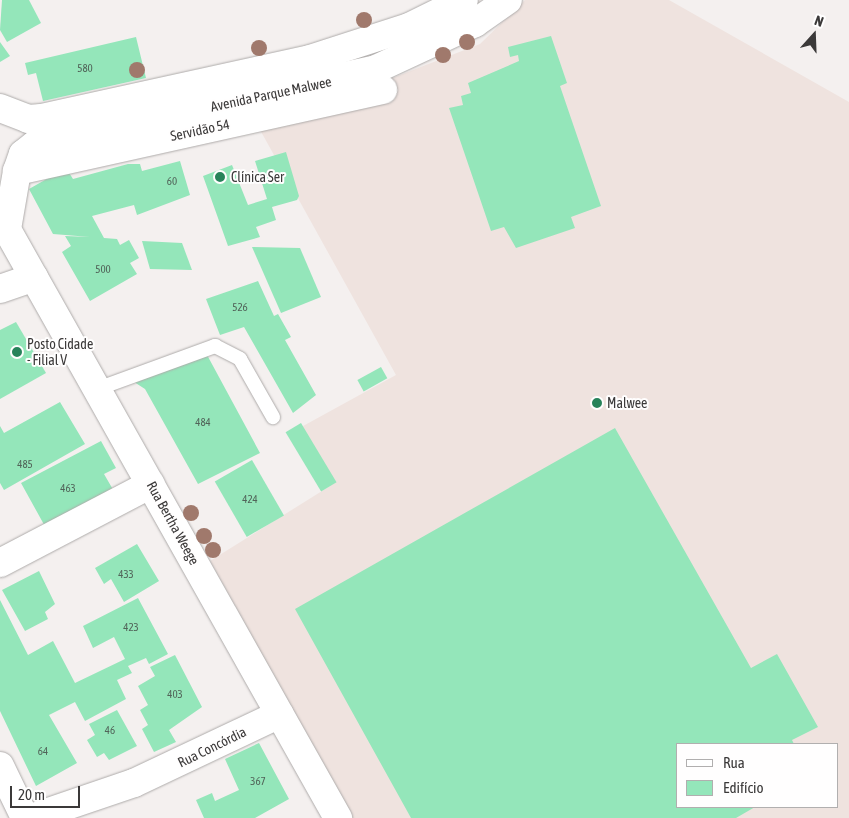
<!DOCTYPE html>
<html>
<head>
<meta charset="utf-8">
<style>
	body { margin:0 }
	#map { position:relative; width:849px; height:818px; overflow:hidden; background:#f4f0ef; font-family:"Asap Condensed",sans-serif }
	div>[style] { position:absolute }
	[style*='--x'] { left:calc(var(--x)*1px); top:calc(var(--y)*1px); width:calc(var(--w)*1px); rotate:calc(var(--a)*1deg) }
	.built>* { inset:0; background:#efe3df }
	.building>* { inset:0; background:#94e6ba; transform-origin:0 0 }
	.roads { filter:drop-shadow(0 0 1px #aeabaa) drop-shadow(0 0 1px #aeabaa) }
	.lane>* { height:14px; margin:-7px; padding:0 7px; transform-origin:7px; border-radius:7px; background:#fff }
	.street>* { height:28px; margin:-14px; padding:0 14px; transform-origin:14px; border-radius:14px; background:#fff }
	.secondary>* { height:28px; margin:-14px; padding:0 14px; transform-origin:14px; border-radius:14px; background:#fff }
	.trees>* { width:16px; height:16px; margin:-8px; border-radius:50%; background:#a0796c }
	.dots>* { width:14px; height:14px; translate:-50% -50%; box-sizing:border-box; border:2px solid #fffefe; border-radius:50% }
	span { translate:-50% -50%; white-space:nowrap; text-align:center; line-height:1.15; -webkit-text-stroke:4px #fffefe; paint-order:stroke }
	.number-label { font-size:11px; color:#516459 }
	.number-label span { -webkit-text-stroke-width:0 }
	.street-label { font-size:14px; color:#3b3939 }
	.poi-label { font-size:14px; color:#3b3939 }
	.left { translate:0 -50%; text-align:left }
	.legend { position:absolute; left:676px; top:743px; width:162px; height:65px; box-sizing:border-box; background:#fffefe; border:1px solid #b1afaf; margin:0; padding:6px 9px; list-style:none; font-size:15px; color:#3b3939 }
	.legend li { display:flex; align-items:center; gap:10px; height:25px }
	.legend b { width:25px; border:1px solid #b1afaf }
	.north { position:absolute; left:789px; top:10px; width:50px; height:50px; -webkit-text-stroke:4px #fffefe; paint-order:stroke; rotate:20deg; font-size:14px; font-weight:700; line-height:20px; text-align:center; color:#3b3939 }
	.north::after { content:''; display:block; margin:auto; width:18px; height:22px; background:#3b3939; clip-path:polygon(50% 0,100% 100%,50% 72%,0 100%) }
	.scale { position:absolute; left:10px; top:786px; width:70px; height:22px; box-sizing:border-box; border:2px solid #3b3939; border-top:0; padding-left:6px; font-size:15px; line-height:18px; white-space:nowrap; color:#3b3939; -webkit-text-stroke:4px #fffefe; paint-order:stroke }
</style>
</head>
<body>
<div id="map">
	<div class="built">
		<i style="clip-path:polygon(evenodd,525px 0,669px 0,849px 102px,849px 818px,353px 818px,210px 561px,330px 486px,294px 431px,396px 375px,254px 119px,364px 89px,480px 44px,525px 0,678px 744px,838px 744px,838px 807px,678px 807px,678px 744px)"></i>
	</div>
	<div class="building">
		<i style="clip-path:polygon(2px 0,29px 0,41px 23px,7px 42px,0 30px)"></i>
		<i style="clip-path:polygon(551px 36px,567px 83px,560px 86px,601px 206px,571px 217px,575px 228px,516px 248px,504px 227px,491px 231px,449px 108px,463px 105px,461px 96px,471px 93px,468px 83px,519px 61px,518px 55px,510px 57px,508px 47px)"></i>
		<i style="clip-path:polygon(136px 37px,146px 78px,43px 101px,36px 73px,28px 75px,25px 63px)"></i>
		<i style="clip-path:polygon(0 42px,10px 56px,0 62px)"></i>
		<i style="clip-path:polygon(286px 152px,299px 196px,297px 200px,272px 207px,276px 220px,256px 227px,260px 237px,228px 246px,203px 176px,232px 165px,248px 205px,267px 199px,255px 161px)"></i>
		<i style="clip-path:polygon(180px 161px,190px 195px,137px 215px,134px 205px,92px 216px,104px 238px,117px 239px,120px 245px,129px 240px,139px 258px,130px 263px,137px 274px,90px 301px,62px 252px,71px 246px,65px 236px,90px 237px,53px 234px,29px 189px,66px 168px,73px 179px,128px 164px,140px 164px,142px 171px)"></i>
		<i style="clip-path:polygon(142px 241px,182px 243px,192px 270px,150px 269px)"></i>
		<i style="clip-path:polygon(252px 247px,300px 248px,321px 297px,281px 313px)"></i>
		<i style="clip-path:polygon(258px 281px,274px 316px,278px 314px,291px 337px,285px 340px,316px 395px,293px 413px,244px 327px,220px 335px,206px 299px)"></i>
		<i style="clip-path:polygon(16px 322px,46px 373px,0 399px,0 330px)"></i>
		<i style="clip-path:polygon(206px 353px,260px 453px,198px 484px,145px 389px,131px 380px)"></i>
		<i style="left:381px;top:367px;width:13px;height:27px;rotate:61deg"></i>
		<i style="clip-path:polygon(60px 402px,85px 444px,4px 490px,0 483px,0 426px,4px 433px)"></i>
		<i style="left:301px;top:423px;width:69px;height:18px;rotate:59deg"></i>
		<i style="clip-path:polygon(615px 428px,751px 668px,777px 654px,818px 727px,792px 740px,794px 744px,678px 744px,678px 807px,755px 807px,736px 818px,411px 818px,295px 609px)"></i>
		<i style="clip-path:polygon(101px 441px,116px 468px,104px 474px,115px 493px,47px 530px,21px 483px)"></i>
		<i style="left:252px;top:460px;width:64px;height:43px;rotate:60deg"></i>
		<i style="clip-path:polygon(137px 544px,159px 581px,124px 602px,111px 579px,104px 584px,95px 568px)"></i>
		<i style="clip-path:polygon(39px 571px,55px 604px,45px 612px,48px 619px,25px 631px,2px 590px)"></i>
		<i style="clip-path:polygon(138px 598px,168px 654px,149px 664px,146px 658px,128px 666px,132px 673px,117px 680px,126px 699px,85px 721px,75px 702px,49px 715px,77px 763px,36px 786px,0 711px,0 600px,28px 655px,53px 641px,75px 683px,125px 659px,114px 637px,93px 648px,83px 626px)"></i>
		<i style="clip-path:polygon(175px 655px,202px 707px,169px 730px,176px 742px,154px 752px,142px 729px,148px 725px,140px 710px,148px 705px,138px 686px,155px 676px,150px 667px)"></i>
		<i style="clip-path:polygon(117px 710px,137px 746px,109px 760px,104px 753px,97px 757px,87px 740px,95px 735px,89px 724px)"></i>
		<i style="clip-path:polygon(259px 743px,289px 799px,255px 818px,204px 818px,196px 800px,212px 793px,215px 801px,239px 790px,225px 759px)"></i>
	</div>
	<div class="roads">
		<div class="lane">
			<i style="--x:97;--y:389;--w:126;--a:-20"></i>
			<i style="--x:215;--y:346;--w:28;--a:27"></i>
			<i style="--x:240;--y:359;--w:67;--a:60.4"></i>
		</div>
		<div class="street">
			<i style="--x:17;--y:171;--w:375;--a:-12.5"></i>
			<i style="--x:0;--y:289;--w:36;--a:-19"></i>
			<i style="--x:0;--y:563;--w:170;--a:-27.6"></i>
			<i style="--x:0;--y:766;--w:58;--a:64.3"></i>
		</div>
		<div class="secondary">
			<i style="--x:0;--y:108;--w:30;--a:21"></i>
			<i style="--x:28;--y:119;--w:14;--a:-4"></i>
			<i style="--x:42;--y:118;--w:274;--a:-12.4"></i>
			<i style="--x:310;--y:59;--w:104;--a:-17.9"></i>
			<i style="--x:409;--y:27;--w:61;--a:-26.1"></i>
			<i style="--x:0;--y:217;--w:690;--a:60.65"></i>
			<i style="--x:7;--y:229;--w:59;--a:-80.2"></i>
			<i style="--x:17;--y:171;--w:18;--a:-71"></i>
			<i style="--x:23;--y:154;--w:16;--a:-38"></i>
			<i style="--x:36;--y:144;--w:348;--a:-12.4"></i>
			<i style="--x:376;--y:69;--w:109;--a:-24.9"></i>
			<i style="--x:475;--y:23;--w:40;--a:-34.9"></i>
			<i style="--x:31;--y:818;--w:109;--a:-18.8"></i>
			<i style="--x:134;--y:783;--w:161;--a:-25.3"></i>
		</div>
	</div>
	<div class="trees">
		<i style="left:364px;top:20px"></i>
		<i style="left:467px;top:42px"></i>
		<i style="left:259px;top:48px"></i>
		<i style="left:443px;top:55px"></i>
		<i style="left:137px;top:70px"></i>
		<i style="left:191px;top:513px"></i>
		<i style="left:204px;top:536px"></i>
		<i style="left:213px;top:550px"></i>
	</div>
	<div class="dots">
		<i style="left:220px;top:177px;background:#27835a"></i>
		<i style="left:17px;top:352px;background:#27835a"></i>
		<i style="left:597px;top:403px;background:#27835a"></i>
	</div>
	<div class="number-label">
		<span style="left:85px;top:68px">580</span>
		<span style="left:172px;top:181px">60</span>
		<span style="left:103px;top:269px">500</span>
		<span style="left:240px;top:307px">526</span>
		<span style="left:203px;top:422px">484</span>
		<span style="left:25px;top:464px">485</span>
		<span style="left:68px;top:488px">463</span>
		<span style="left:250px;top:499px">424</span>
		<span style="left:126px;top:574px">433</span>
		<span style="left:131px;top:627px">423</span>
		<span style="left:175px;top:694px">403</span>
		<span style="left:110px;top:730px">46</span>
		<span style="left:43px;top:751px">64</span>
		<span style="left:258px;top:781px">367</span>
	</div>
	<div class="street-label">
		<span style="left:271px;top:94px;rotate:-12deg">Avenida Parque Malwee</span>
		<span style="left:200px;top:130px;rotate:-12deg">Servidão 54</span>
		<span style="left:173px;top:523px;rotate:61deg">Rua Bertha Weege</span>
		<span style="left:212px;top:747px;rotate:-26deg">Rua Concórdia</span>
	</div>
	<div class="poi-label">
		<span class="left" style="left:231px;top:177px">Clínica Ser</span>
		<span class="left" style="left:27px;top:352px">Posto Cidade<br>- Filial V</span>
		<span class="left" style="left:607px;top:403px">Malwee</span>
	</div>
	<ul class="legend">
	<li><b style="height:6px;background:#fff"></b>Rua</li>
	<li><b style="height:14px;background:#94e6ba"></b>Edifício</li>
	</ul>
	<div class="north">N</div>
	<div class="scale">20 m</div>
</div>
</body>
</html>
